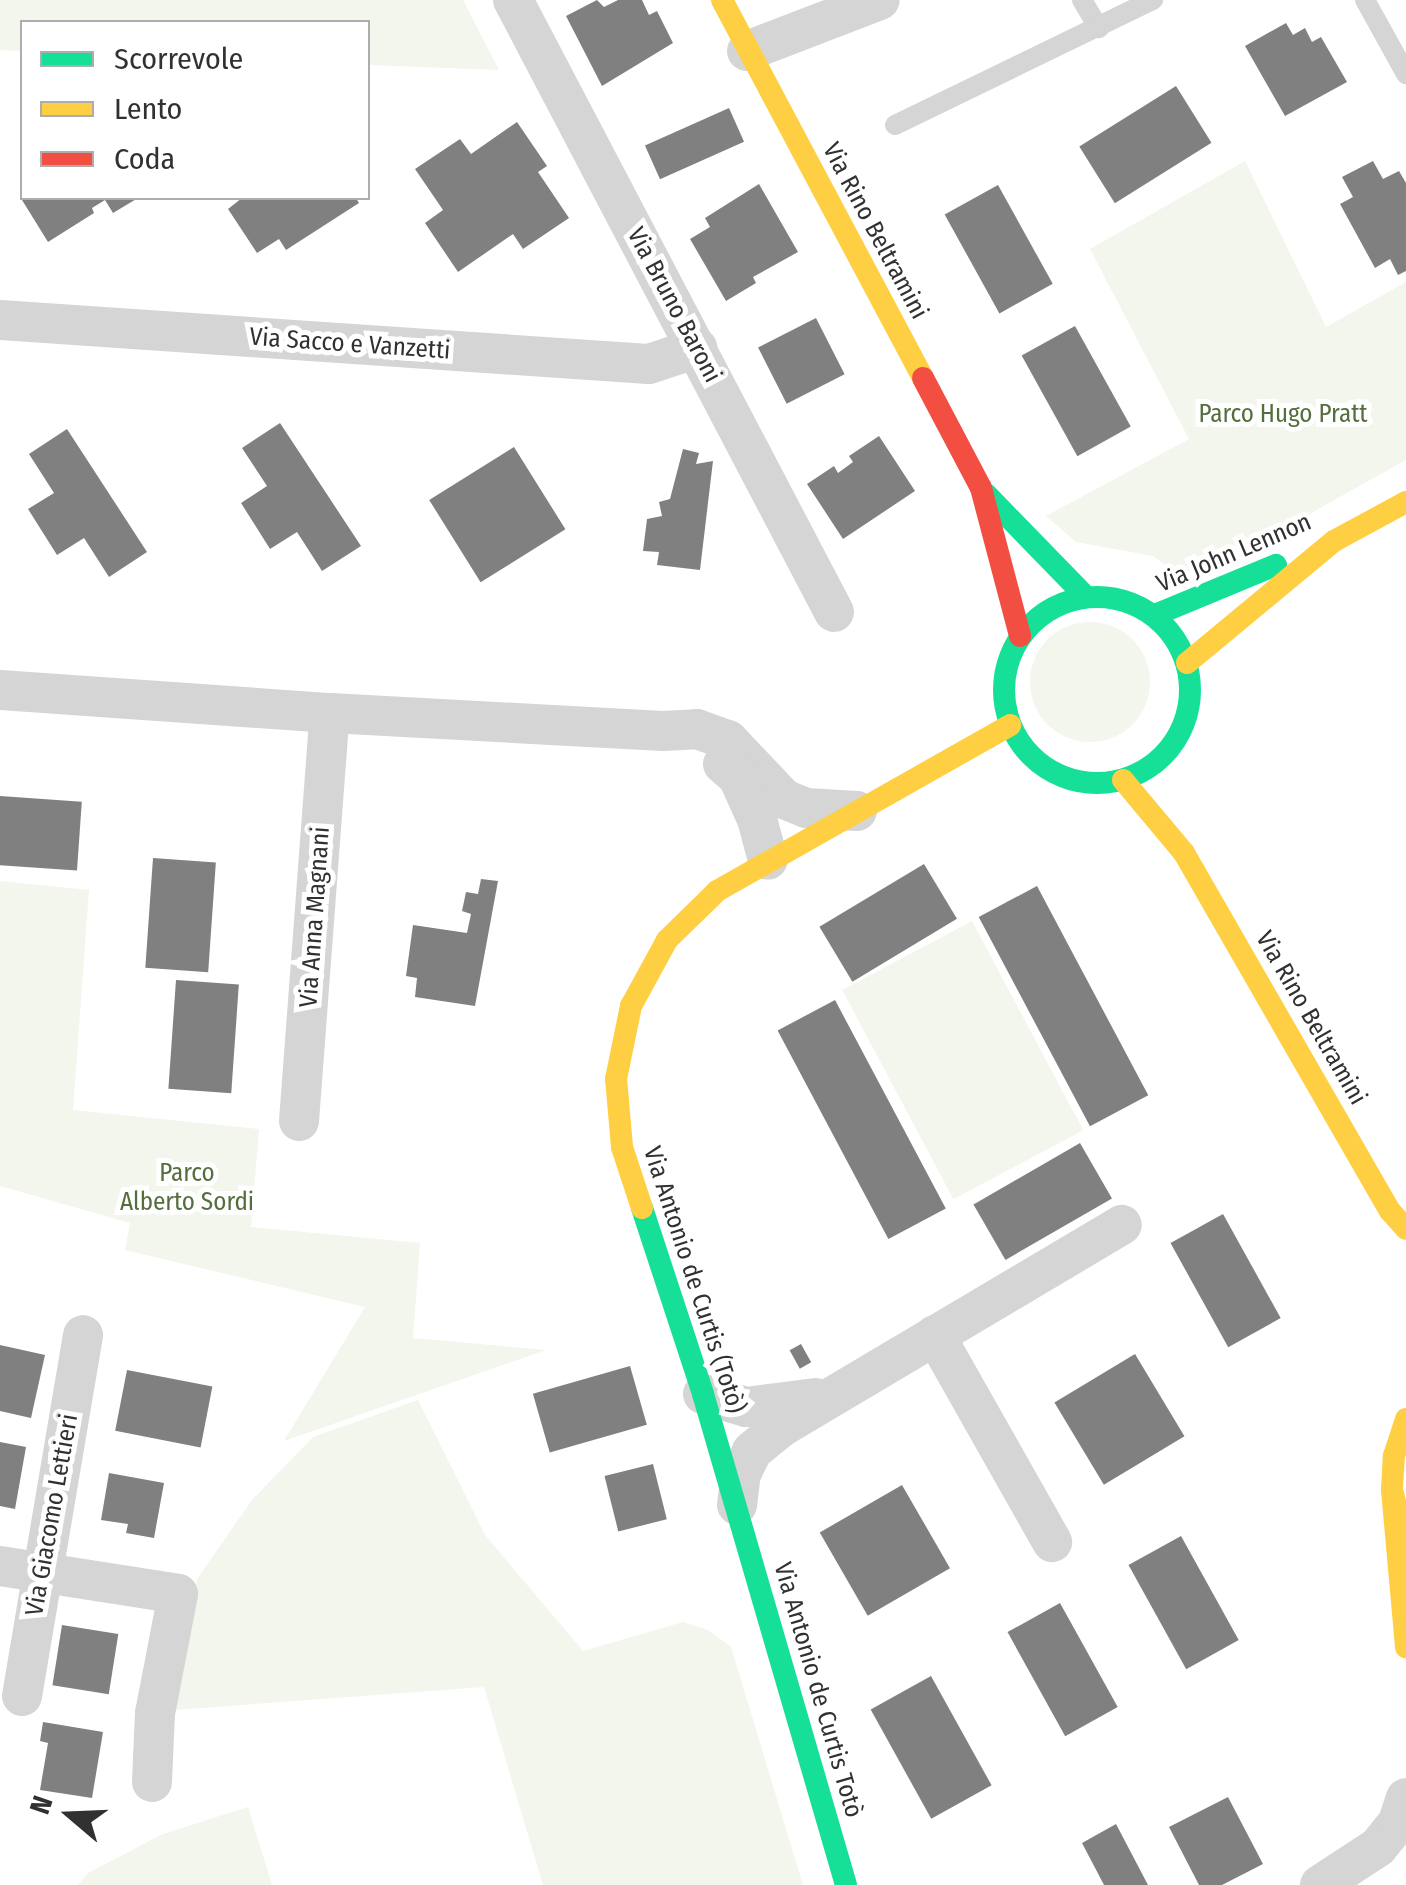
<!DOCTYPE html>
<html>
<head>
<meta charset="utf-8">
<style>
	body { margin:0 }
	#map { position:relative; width:1406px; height:1885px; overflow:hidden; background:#fff; font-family:"Fira Sans Condensed",sans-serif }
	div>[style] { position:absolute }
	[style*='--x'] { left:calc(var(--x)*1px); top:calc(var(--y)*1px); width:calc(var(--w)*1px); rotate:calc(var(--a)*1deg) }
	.green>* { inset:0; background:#f2f6ed; transform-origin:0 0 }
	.round { border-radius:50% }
	.building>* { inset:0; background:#808080; transform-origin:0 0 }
	.lane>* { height:20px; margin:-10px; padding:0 10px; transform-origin:10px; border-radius:10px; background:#d5d5d5 }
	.street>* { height:40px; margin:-20px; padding:0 20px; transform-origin:20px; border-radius:20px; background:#d5d5d5 }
	.fast>* { height:22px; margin:-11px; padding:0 11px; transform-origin:11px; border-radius:11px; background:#16e098 }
	.fast>.ring { margin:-11px; padding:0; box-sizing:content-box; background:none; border:22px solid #16e098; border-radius:50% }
	.slow>* { height:22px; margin:-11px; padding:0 11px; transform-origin:11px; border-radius:11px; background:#ffcf43 }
	.jam>* { height:22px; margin:-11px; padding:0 11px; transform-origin:11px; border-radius:11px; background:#f24e42 }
	span { translate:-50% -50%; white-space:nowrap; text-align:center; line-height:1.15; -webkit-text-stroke:10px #fff; paint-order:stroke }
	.street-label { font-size:25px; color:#313131 }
	.park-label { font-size:25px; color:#556e3d }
	.legend { position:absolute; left:20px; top:20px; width:350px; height:180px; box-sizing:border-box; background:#fff; border:2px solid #adadad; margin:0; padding:12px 18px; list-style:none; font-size:30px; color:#313131 }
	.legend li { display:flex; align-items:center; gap:20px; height:50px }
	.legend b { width:50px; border:2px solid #adadad }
	.north { position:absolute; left:20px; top:1765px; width:100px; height:100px; -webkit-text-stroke:8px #fff; paint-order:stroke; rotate:289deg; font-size:28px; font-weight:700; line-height:40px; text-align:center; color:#313131 }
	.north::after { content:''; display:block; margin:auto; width:35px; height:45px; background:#313131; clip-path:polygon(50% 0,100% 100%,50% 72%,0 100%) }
</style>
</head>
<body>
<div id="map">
	<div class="green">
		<i style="clip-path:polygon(0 0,463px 0,499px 70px,368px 65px,368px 22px,22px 22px,22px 51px,0 50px)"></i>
		<i style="clip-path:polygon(1245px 161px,1326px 327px,1406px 282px,1406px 460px,1202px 574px,1172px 570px,1153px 556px,1076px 542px,1046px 516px,1189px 439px,1090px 249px)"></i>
		<i class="round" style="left:1030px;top:622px;width:120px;height:120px"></i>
		<i style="clip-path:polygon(0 881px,89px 890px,73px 1110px,259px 1129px,251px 1227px,420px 1243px,413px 1338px,546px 1350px,284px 1441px,365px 1307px,125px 1250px,130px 1223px,0 1186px)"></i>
		<i style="left:972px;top:921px;width:237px;height:147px;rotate:62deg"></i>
		<i style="clip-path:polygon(418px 1400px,485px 1535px,583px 1651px,683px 1622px,708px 1630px,731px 1647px,803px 1885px,543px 1885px,484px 1687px,174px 1710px,197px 1579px,252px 1500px,313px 1437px)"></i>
		<i style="clip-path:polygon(248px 1807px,272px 1885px,78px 1885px,88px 1873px,163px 1834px)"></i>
	</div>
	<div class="building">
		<i style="clip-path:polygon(597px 0,604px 7px,618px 0,642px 0,649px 15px,657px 11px,673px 43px,602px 86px,566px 16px)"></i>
		<i style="clip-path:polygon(1286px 23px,1293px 35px,1305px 28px,1312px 42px,1321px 37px,1347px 82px,1285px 116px,1245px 46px)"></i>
		<i style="left:1176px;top:86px;width:67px;height:114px;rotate:58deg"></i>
		<i style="left:729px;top:108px;width:37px;height:92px;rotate:66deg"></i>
		<i style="clip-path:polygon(517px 122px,547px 166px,538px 172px,569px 218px,523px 249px,513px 234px,458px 272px,425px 223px,443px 210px,415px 169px,460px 139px,471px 154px)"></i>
		<i style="clip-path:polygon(1373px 161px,1383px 179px,1399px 171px,1406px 183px,1406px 271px,1398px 275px,1390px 259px,1375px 268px,1340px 204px,1353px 197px,1342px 177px)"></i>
		<i style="clip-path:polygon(759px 184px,798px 252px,753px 277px,756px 283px,726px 301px,690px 239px,710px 227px,705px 218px)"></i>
		<i style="left:998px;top:185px;width:113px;height:61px;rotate:61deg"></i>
		<i style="clip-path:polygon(25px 198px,138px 198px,113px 213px,105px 200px,92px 208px,94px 213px,48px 242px,22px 200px)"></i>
		<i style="clip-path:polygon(242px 198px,356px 198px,359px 203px,286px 250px,279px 239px,257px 253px,228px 209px)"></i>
		<i style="left:816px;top:318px;width:63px;height:65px;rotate:63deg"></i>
		<i style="left:1075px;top:326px;width:115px;height:61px;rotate:61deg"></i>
		<i style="clip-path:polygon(280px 423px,361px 546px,322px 571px,297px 532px,270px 549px,241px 503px,267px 486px,242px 448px)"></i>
		<i style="clip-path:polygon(67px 429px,147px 552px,109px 577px,84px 538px,57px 555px,28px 509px,54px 493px,29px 454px)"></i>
		<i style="clip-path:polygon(879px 436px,915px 491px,843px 539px,807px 484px,834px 466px,838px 473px,853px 462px,849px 456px)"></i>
		<i style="left:514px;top:447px;width:97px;height:100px;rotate:58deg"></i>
		<i style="clip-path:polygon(683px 449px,699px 453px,696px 464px,713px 461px,700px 570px,657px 565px,659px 552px,643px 551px,647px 519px,662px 516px,659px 502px,670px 499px)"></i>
		<i style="left:0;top:796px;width:82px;height:69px;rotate:4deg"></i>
		<i style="left:153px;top:858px;width:63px;height:110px;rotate:4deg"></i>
		<i style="left:924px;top:864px;width:64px;height:122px;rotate:59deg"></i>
		<i style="clip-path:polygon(481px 879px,498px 881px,475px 1006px,415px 997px,417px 978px,406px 976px,413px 925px,467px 933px,471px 914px,462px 911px,466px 892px,478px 894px)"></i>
		<i style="left:1037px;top:886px;width:237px;height:66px;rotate:62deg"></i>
		<i style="left:176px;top:980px;width:63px;height:109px;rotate:4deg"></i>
		<i style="left:835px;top:1000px;width:236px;height:65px;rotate:62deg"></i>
		<i style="left:1080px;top:1143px;width:64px;height:123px;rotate:60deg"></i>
		<i style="left:1223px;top:1214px;width:119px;height:60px;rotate:61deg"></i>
		<i style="left:801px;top:1344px;width:21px;height:13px;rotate:61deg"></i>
		<i style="clip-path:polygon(0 1345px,45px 1355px,31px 1418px,0 1411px)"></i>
		<i style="left:1135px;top:1354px;width:96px;height:94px;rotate:59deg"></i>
		<i style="left:630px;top:1366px;width:61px;height:101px;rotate:74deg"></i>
		<i style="left:127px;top:1370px;width:87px;height:62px;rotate:11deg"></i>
		<i style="clip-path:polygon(0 1442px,26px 1447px,15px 1509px,0 1506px)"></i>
		<i style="left:653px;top:1464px;width:57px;height:50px;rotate:76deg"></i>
		<i style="clip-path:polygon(109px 1473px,164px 1483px,154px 1538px,126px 1533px,128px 1524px,101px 1520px)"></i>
		<i style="left:902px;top:1485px;width:96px;height:95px;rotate:60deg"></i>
		<i style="left:1181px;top:1536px;width:119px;height:60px;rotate:61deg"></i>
		<i style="left:1060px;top:1603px;width:119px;height:60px;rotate:61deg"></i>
		<i style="left:62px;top:1625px;width:57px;height:61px;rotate:9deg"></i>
		<i style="left:931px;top:1676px;width:125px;height:69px;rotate:61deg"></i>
		<i style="clip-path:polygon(43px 1722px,103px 1732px,92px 1798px,40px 1790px,48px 1743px,40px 1741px)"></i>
		<i style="clip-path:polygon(1228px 1797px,1263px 1864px,1222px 1885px,1199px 1885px,1169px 1827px)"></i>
		<i style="clip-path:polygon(1116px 1824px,1148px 1885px,1104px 1885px,1082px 1843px)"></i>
	</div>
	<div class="lane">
		<i style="--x:1082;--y:0;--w:33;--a:59"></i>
		<i style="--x:1365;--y:0;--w:85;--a:61"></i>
		<i style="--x:895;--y:125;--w:287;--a:-25.9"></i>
	</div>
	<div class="street">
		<i style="--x:513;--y:0;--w:691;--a:62.32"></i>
		<i style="--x:747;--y:51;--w:142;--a:-21"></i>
		<i style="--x:0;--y:320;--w:650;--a:3.88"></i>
		<i style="--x:649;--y:364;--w:51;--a:-18.4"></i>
		<i style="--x:0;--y:690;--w:331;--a:4"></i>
		<i style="--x:330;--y:713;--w:333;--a:3.1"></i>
		<i style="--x:663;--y:731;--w:34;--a:-3"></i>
		<i style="--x:697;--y:729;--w:33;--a:20"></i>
		<i style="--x:728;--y:740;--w:81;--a:46.5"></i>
		<i style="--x:784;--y:799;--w:24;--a:22"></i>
		<i style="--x:806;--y:808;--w:51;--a:3.4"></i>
		<i style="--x:723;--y:764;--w:20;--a:41"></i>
		<i style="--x:738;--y:777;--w:46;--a:65.7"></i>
		<i style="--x:757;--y:819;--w:42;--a:75"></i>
		<i style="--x:299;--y:1121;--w:409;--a:-85.7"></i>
		<i style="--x:935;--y:1335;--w:238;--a:60.5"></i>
		<i style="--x:703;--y:1394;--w:45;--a:16.8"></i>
		<i style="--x:746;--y:1407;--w:70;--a:-7.4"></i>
		<i style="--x:737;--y:1505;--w:31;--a:-83"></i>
		<i style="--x:741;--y:1474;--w:25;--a:-64"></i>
		<i style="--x:752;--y:1451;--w:40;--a:-39"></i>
		<i style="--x:783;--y:1426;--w:394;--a:-30.7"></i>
		<i style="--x:0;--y:1566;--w:180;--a:8.9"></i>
		<i style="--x:178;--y:1594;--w:121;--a:100.9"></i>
		<i style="--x:155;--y:1713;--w:69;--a:92.5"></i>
		<i style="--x:22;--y:1696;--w:366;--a:-80.4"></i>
		<i style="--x:1320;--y:1885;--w:69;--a:-33.2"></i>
		<i style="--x:1378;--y:1847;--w:32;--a:-51"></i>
		<i style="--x:1398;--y:1822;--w:25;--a:-72"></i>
	</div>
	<div class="fast">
		<i style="--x:986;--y:494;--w:144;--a:45.8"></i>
		<i class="ring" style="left:1004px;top:597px;width:164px;height:164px"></i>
		<i style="--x:1155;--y:615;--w:131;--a:-22.5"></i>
		<i style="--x:642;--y:1208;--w:196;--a:71.8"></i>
		<i style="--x:703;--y:1394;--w:511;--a:73.76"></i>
	</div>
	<div class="slow">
		<i style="--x:722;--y:0;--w:428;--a:62"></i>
		<i style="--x:1187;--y:663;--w:191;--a:-39.7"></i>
		<i style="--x:1334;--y:541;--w:82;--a:-28.4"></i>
		<i style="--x:1123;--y:780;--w:95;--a:50.1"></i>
		<i style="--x:1184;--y:853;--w:413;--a:60.1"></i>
		<i style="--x:1390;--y:1211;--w:24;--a:48"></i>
		<i style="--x:642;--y:1208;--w:64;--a:-108.2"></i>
		<i style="--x:622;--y:1147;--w:68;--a:-95"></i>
		<i style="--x:616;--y:1079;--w:75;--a:-78.4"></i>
		<i style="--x:631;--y:1006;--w:75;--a:-61.4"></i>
		<i style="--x:667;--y:940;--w:70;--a:-44.4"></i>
		<i style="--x:717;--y:891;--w:337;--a:-29.5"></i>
		<i style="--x:1392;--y:1490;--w:158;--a:84.9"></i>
		<i style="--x:1404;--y:1537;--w:49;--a:-104.3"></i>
		<i style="--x:1392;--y:1490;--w:34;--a:-87"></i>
		<i style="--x:1394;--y:1456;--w:39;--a:-72"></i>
	</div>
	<div class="jam">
		<i style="--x:923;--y:378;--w:124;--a:62.2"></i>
		<i style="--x:981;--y:488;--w:153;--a:75.2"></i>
	</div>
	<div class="street-label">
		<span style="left:875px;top:231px;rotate:62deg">Via Rino Beltramini</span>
		<span style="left:674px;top:305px;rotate:62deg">Via Bruno Baroni</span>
		<span style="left:350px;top:344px;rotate:4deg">Via Sacco e Vanzetti</span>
		<span style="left:1234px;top:553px;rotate:-23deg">Via John Lennon</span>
		<span style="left:315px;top:917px;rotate:-86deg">Via Anna Magnani</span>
		<span style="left:1311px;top:1018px;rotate:60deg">Via Rino Beltramini</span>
		<span style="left:694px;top:1280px;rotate:72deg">Via Antonio de Curtis (Totò)</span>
		<span style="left:52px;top:1515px;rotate:-80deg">Via Giacomo Lettieri</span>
		<span style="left:818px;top:1690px;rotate:74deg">Via Antonio de Curtis Totò</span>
	</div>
	<div class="park-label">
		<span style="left:1283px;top:414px">Parco Hugo Pratt</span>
		<span style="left:187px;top:1188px">Parco<br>Alberto Sordi</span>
	</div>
	<ul class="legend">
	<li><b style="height:12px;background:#16e098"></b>Scorrevole</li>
	<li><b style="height:12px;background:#ffcf43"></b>Lento</li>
	<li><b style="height:12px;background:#f24e42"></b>Coda</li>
	</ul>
	<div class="north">N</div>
</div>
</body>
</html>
